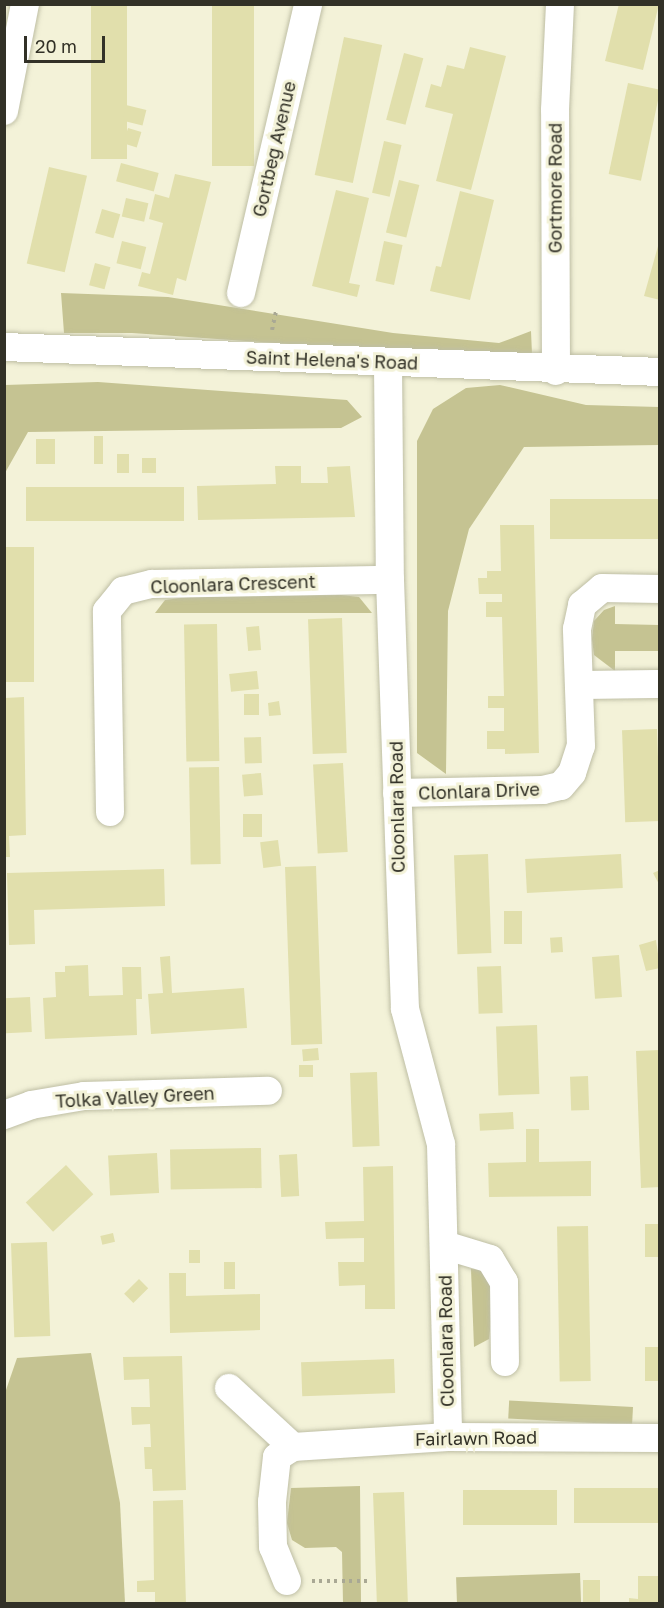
<!DOCTYPE html>
<html>
<head>
<meta charset="utf-8">
<style>
	body { margin:0 }
	#map { position:relative; width:664px; height:1608px; overflow:hidden; background:#f3f2d8; font-family:"Golos Text",sans-serif }
	div>[style] { position:absolute }
	[style*='--x'] { left:calc(var(--x)*1px); top:calc(var(--y)*1px); width:calc(var(--w)*1px); rotate:calc(var(--a)*1deg) }
	.green>* { inset:0; background:#c5c392; transform-origin:0 0 }
	.building>* { inset:0; background:#e1dfac; transform-origin:0 0 }
	.path>* { height:4px; margin-top:-2px; transform-origin:0; background:repeating-linear-gradient(90deg,#a9a894 0 3px,transparent 0 7.5px) }
	.roads { filter:drop-shadow(0 0 2px #bebea4) drop-shadow(0 0 2px #bebea4) }
	.minor>* { height:28px; margin:-14px; padding:0 14px; transform-origin:14px; border-radius:14px; background:#fff }
	span { translate:-50% -50%; white-space:nowrap; text-align:center; line-height:1.15; -webkit-text-stroke:6px #f3f2d8; paint-order:stroke }
	.street-label { font-size:18px; color:#323127 }
	.frame { position:absolute; inset:0; border:6px solid #323127; pointer-events:none }
	.scale { position:absolute; left:24px; top:36px; width:81px; height:27px; box-sizing:border-box; border:3px solid #323127; border-top:0; padding-left:8px; font-size:18px; line-height:21px; white-space:nowrap; color:#323127; -webkit-text-stroke:4px #f3f2d8; paint-order:stroke }
</style>
</head>
<body>
<div id="map">
	<div class="green">
		<i style="clip-path:polygon(61px 293px,168px 297px,393px 333px,499px 343px,531px 331px,532px 354px,388px 351px,132px 333px,64px 333px)"></i>
		<i style="clip-path:polygon(98px 382px,347px 400px,362px 417px,341px 428px,28px 432px,5px 473px,5px 385px)"></i>
		<i style="clip-path:polygon(500px 385px,586px 405px,659px 407px,659px 445px,524px 447px,469px 529px,448px 611px,446px 774px,417px 753px,417px 441px,433px 409px,466px 388px)"></i>
		<i style="clip-path:polygon(341px 595px,359px 597px,372px 613px,155px 613px,165px 600px,188px 597px)"></i>
		<i style="clip-path:polygon(615px 606px,615px 624px,659px 625px,659px 651px,615px 651px,615px 671px,594px 655px,592px 639px,594px 621px,604px 610px)"></i>
		<i style="clip-path:polygon(471px 1269px,484px 1270px,494px 1293px,489px 1339px,474px 1347px)"></i>
		<i style="clip-path:polygon(91px 1353px,120px 1503px,125px 1603px,5px 1603px,5px 1393px,17px 1358px)"></i>
		<i style="left:633px;top:1407px;width:18px;height:124px;rotate:93deg"></i>
		<i style="clip-path:polygon(360px 1486px,361px 1603px,343px 1603px,342px 1552px,336px 1547px,305px 1548px,292px 1540px,287px 1523px,291px 1488px)"></i>
		<i style="left:580px;top:1573px;width:30px;height:124px;rotate:88deg"></i>
	</div>
	<div class="building">
		<i style="left:91px;top:4px;width:36px;height:155px"></i>
		<i style="clip-path:polygon(619px 4px,659px 4px,643px 70px,605px 61px)"></i>
		<i style="left:212px;top:5px;width:42px;height:161px"></i>
		<i style="left:344px;top:37px;width:39px;height:141px;rotate:12deg"></i>
		<i style="clip-path:polygon(470px 47px,506px 56px,471px 190px,436px 181px,453px 114px,425px 107px,431px 84px,441px 87px,447px 65px,464px 69px)"></i>
		<i style="left:404px;top:53px;width:20px;height:69px;rotate:15deg"></i>
		<i style="left:628px;top:83px;width:33px;height:93px;rotate:12deg"></i>
		<i style="left:126px;top:105px;width:21px;height:16px;rotate:14deg"></i>
		<i style="left:128px;top:128px;width:14px;height:16px;rotate:17deg"></i>
		<i style="left:384px;top:141px;width:18px;height:53px;rotate:13deg"></i>
		<i style="left:121px;top:163px;width:39px;height:19px;rotate:15deg"></i>
		<i style="left:49px;top:167px;width:39px;height:99px;rotate:13deg"></i>
		<i style="clip-path:polygon(175px 174px,211px 182px,186px 281px,177px 278px,173px 295px,138px 286px,142px 272px,150px 274px,163px 223px,149px 219px,155px 194px,169px 198px)"></i>
		<i style="left:399px;top:180px;width:21px;height:54px;rotate:14deg"></i>
		<i style="clip-path:polygon(336px 190px,369px 198px,349px 283px,360px 285px,357px 297px,312px 286px)"></i>
		<i style="clip-path:polygon(460px 191px,494px 200px,470px 300px,430px 291px,436px 266px,441px 267px)"></i>
		<i style="left:126px;top:198px;width:23px;height:19px;rotate:13deg"></i>
		<i style="left:102px;top:209px;width:19px;height:25px;rotate:16deg"></i>
		<i style="clip-path:polygon(660px 239px,660px 300px,644px 296px)"></i>
		<i style="left:122px;top:241px;width:25px;height:23px;rotate:14deg"></i>
		<i style="left:384px;top:241px;width:19px;height:41px;rotate:12deg"></i>
		<i style="left:95px;top:263px;width:16px;height:23px;rotate:15deg"></i>
		<i style="left:94px;top:436px;width:9px;height:28px"></i>
		<i style="left:36px;top:439px;width:19px;height:25px"></i>
		<i style="left:117px;top:454px;width:12px;height:19px"></i>
		<i style="left:142px;top:458px;width:14px;height:15px"></i>
		<i style="clip-path:polygon(275px 466px,301px 466px,301px 483px,328px 483px,327px 467px,350px 466px,355px 517px,198px 520px,197px 486px,276px 484px)"></i>
		<i style="left:26px;top:487px;width:158px;height:34px"></i>
		<i style="left:660px;top:499px;width:40px;height:110px;rotate:90deg"></i>
		<i style="clip-path:polygon(500px 525px,534px 525px,539px 753px,505px 754px,505px 749px,487px 749px,487px 731px,504px 731px,504px 708px,488px 708px,488px 696px,504px 696px,502px 617px,486px 617px,486px 602px,502px 602px,502px 594px,479px 594px,478px 578px,487px 578px,487px 571px,501px 571px)"></i>
		<i style="left:34px;top:547px;width:135px;height:30px;rotate:90deg"></i>
		<i style="left:342px;top:618px;width:135px;height:34px;rotate:88deg"></i>
		<i style="left:217px;top:624px;width:137px;height:33px;rotate:89deg"></i>
		<i style="left:259px;top:626px;width:24px;height:13px;rotate:85deg"></i>
		<i style="left:257px;top:671px;width:18px;height:28px;rotate:84deg"></i>
		<i style="left:244px;top:694px;width:15px;height:21px"></i>
		<i style="clip-path:polygon(24px 697px,26px 835px,9px 836px,10px 857px,5px 857px,5px 698px)"></i>
		<i style="clip-path:polygon(279px 701px,281px 715px,269px 716px,268px 703px)"></i>
		<i style="left:657px;top:729px;width:92px;height:35px;rotate:88deg"></i>
		<i style="left:261px;top:737px;width:26px;height:17px;rotate:88deg"></i>
		<i style="left:343px;top:763px;width:89px;height:30px;rotate:87deg"></i>
		<i style="left:219px;top:767px;width:97px;height:30px;rotate:89deg"></i>
		<i style="left:261px;top:773px;width:22px;height:19px;rotate:85deg"></i>
		<i style="left:262px;top:814px;width:23px;height:19px;rotate:90deg"></i>
		<i style="left:278px;top:840px;width:26px;height:18px;rotate:83deg"></i>
		<i style="left:488px;top:854px;width:99px;height:34px;rotate:88deg"></i>
		<i style="left:621px;top:854px;width:34px;height:96px;rotate:87deg"></i>
		<i style="left:316px;top:866px;width:178px;height:31px;rotate:88deg"></i>
		<i style="clip-path:polygon(164px 869px,165px 906px,34px 910px,35px 944px,9px 945px,7px 873px)"></i>
		<i style="clip-path:polygon(660px 870px,660px 886px,653px 873px)"></i>
		<i style="left:504px;top:911px;width:18px;height:33px"></i>
		<i style="left:562px;top:937px;width:15px;height:12px;rotate:86deg"></i>
		<i style="clip-path:polygon(656px 940px,660px 968px,646px 971px,639px 945px)"></i>
		<i style="left:619px;top:955px;width:42px;height:27px;rotate:86deg"></i>
		<i style="clip-path:polygon(170px 956px,172px 993px,244px 988px,247px 1028px,151px 1034px,148px 994px,163px 993px,160px 957px)"></i>
		<i style="clip-path:polygon(88px 965px,89px 996px,123px 995px,122px 967px,141px 967px,142px 999px,136px 999px,137px 1035px,45px 1039px,43px 998px,56px 997px,55px 972px,65px 972px,65px 966px)"></i>
		<i style="left:501px;top:966px;width:47px;height:24px;rotate:88deg"></i>
		<i style="left:30px;top:997px;width:35px;height:26px;rotate:87deg"></i>
		<i style="left:537px;top:1025px;width:69px;height:41px;rotate:88deg"></i>
		<i style="left:318px;top:1048px;width:12px;height:16px;rotate:85deg"></i>
		<i style="clip-path:polygon(660px 1050px,660px 1187px,641px 1188px,636px 1051px)"></i>
		<i style="left:299px;top:1065px;width:14px;height:12px"></i>
		<i style="left:377px;top:1072px;width:74px;height:27px;rotate:88deg"></i>
		<i style="left:588px;top:1076px;width:34px;height:18px;rotate:88deg"></i>
		<i style="left:513px;top:1112px;width:17px;height:34px;rotate:87deg"></i>
		<i style="clip-path:polygon(526px 1129px,539px 1129px,539px 1162px,591px 1161px,591px 1196px,489px 1197px,488px 1163px,526px 1162px)"></i>
		<i style="left:261px;top:1148px;width:40px;height:91px;rotate:89deg"></i>
		<i style="left:157px;top:1153px;width:40px;height:49px;rotate:87deg"></i>
		<i style="left:297px;top:1154px;width:42px;height:18px;rotate:87deg"></i>
		<i style="left:66px;top:1165px;width:40px;height:55px;rotate:47deg"></i>
		<i style="clip-path:polygon(393px 1166px,395px 1309px,365px 1309px,365px 1285px,339px 1286px,338px 1262px,364px 1262px,364px 1238px,326px 1239px,325px 1222px,364px 1221px,363px 1167px)"></i>
		<i style="left:645px;top:1224px;width:15px;height:33px"></i>
		<i style="left:588px;top:1226px;width:155px;height:31px;rotate:89deg"></i>
		<i style="left:113px;top:1233px;width:9px;height:13px;rotate:77deg"></i>
		<i style="left:47px;top:1242px;width:94px;height:36px;rotate:88deg"></i>
		<i style="left:189px;top:1250px;width:11px;height:13px"></i>
		<i style="left:235px;top:1262px;width:27px;height:11px;rotate:90deg"></i>
		<i style="clip-path:polygon(169px 1273px,186px 1273px,186px 1296px,260px 1294px,260px 1330px,170px 1333px)"></i>
		<i style="left:139px;top:1279px;width:13px;height:21px;rotate:45deg"></i>
		<i style="left:660px;top:1347px;width:34px;height:15px;rotate:90deg"></i>
		<i style="clip-path:polygon(182px 1356px,186px 1490px,153px 1491px,152px 1469px,145px 1469px,144px 1447px,151px 1447px,150px 1424px,132px 1425px,131px 1407px,150px 1407px,149px 1379px,124px 1380px,123px 1357px)"></i>
		<i style="left:394px;top:1359px;width:34px;height:93px;rotate:88deg"></i>
		<i style="left:660px;top:1488px;width:35px;height:86px;rotate:90deg"></i>
		<i style="left:557px;top:1490px;width:35px;height:94px;rotate:90deg"></i>
		<i style="left:404px;top:1492px;width:112px;height:31px;rotate:88deg"></i>
		<i style="clip-path:polygon(183px 1500px,186px 1604px,155px 1604px,155px 1592px,137px 1592px,137px 1581px,154px 1580px,153px 1501px)"></i>
		<i style="clip-path:polygon(638px 1576px,660px 1576px,660px 1604px,629px 1604px,629px 1598px,638px 1599px)"></i>
		<i style="left:583px;top:1580px;width:17px;height:23px"></i>
	</div>
	<div class="path">
		<i style="--x:272;--y:330;--w:19;--a:-78"></i>
		<i style="--x:312;--y:1581;--w:55;--a:0"></i>
	</div>
	<div class="roads">
		<div class="minor">
			<i style="--x:4;--y:111;--w:109;--a:-78.9"></i>
			<i style="--x:241;--y:293;--w:297;--a:-76.9"></i>
			<i style="--x:4;--y:347;--w:656;--a:2.18"></i>
			<i style="--x:388;--y:363;--w:217;--a:89.5"></i>
			<i style="--x:390;--y:580;--w:429;--a:88"></i>
			<i style="--x:405;--y:1009;--w:140;--a:75.1"></i>
			<i style="--x:441;--y:1144;--w:293;--a:88.6"></i>
			<i style="--x:556;--y:371;--w:261;--a:-90.2"></i>
			<i style="--x:555;--y:110;--w:106;--a:-87.3"></i>
			<i style="--x:579;--y:685;--w:81;--a:-0.7"></i>
			<i style="--x:397;--y:793;--w:146;--a:-1.2"></i>
			<i style="--x:543;--y:790;--w:18;--a:-13"></i>
			<i style="--x:561;--y:786;--w:17;--a:-50"></i>
			<i style="--x:572;--y:773;--w:28;--a:-72"></i>
			<i style="--x:581;--y:746;--w:117;--a:-92"></i>
			<i style="--x:577;--y:629;--w:25;--a:-78"></i>
			<i style="--x:582;--y:605;--w:26;--a:-40"></i>
			<i style="--x:602;--y:588;--w:58;--a:1"></i>
			<i style="--x:110;--y:812;--w:201;--a:-90.9"></i>
			<i style="--x:107;--y:611;--w:26;--a:-51"></i>
			<i style="--x:123;--y:591;--w:30;--a:-14"></i>
			<i style="--x:152;--y:584;--w:238;--a:-1"></i>
			<i style="--x:4;--y:1115;--w:29;--a:-20"></i>
			<i style="--x:31;--y:1105;--w:54;--a:-9.6"></i>
			<i style="--x:84;--y:1096;--w:184;--a:-1.6"></i>
			<i style="--x:444;--y:1245;--w:48;--a:16.9"></i>
			<i style="--x:490;--y:1259;--w:27;--a:59"></i>
			<i style="--x:504;--y:1282;--w:80;--a:89.3"></i>
			<i style="--x:229;--y:1388;--w:87;--a:42.7"></i>
			<i style="--x:287;--y:1581;--w:37;--a:-112"></i>
			<i style="--x:273;--y:1547;--w:45;--a:-91.3"></i>
			<i style="--x:272;--y:1502;--w:45;--a:-83.7"></i>
			<i style="--x:277;--y:1457;--w:19;--a:-32"></i>
			<i style="--x:293;--y:1447;--w:155;--a:-3.7"></i>
			<i style="--x:448;--y:1437;--w:212;--a:0.3"></i>
		</div>
	</div>
	<div class="street-label">
		<span style="left:274px;top:149px;rotate:-77deg">Gortbeg Avenue</span>
		<span style="left:555px;top:188px;rotate:-90deg">Gortmore Road</span>
		<span style="left:332px;top:360px;rotate:2deg">Saint Helena's Road</span>
		<span style="left:233px;top:584px;rotate:-2deg">Cloonlara Crescent</span>
		<span style="left:479px;top:791px;rotate:-2deg">Clonlara Drive</span>
		<span style="left:397px;top:807px;rotate:-91deg">Cloonlara Road</span>
		<span style="left:135px;top:1097px;rotate:-3deg">Tolka Valley Green</span>
		<span style="left:446px;top:1341px;rotate:-91deg">Cloonlara Road</span>
		<span style="left:476px;top:1438px;rotate:-1deg">Fairlawn Road</span>
	</div>
	<div class="frame"></div>
	<div class="scale">20 m</div>
</div>
</body>
</html>
